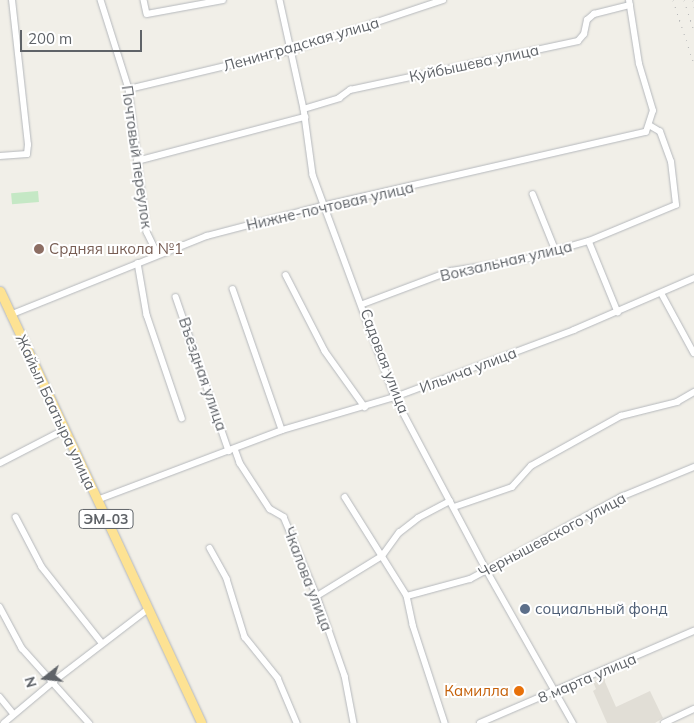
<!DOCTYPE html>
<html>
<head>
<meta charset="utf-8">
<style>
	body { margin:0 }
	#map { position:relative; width:694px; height:723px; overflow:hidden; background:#f1efe8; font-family:Mulish,sans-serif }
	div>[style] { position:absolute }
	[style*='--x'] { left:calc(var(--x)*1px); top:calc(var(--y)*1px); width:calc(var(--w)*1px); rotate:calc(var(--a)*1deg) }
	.education>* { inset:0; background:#e1ded6 }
	.green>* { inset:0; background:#c5e8c5; transform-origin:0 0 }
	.roads { filter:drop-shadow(0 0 1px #b5b8bc) drop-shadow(0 0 1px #b5b8bc) }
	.minor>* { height:5.5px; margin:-2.75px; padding:0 2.75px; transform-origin:2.75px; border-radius:2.75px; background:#fff }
	.highway>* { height:9px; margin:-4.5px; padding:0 4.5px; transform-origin:4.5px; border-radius:4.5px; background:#fde293 }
	.rail>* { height:1px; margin-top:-0.5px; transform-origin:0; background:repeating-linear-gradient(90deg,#b6b7b8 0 1px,transparent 0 7px) }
	.dots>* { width:14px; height:14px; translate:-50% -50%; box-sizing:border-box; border:2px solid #fff; border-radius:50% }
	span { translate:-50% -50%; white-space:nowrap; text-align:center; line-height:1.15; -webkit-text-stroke:4px #fff; paint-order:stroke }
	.shield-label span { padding:1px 4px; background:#fff; border:1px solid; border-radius:4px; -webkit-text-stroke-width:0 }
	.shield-label { font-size:14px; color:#5f6368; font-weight:700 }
	.street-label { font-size:15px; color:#5f6368 }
	.education-label { font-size:15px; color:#785e54 }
	.left { translate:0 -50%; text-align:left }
	.service-label { font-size:15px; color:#4e5e75 }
	.food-label { font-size:15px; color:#c56008 }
	.right { translate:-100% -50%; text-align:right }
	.north { position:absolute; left:20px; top:653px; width:50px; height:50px; -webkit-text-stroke:4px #fff; paint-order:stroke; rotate:254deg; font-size:14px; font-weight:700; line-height:20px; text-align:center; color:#5f6368 }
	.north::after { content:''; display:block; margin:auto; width:18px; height:22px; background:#5f6368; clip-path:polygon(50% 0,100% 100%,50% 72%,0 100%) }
	.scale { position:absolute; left:20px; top:30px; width:122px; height:22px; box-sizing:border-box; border:2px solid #5f6368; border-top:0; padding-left:6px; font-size:15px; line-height:18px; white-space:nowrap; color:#5f6368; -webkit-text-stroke:4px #fff; paint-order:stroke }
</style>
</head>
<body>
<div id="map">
	<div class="education">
		<i style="clip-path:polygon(605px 675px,605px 682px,616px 707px,650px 691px,663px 718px,655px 723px,607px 723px,593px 691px,596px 689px,593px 682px)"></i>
	</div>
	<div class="green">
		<i style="left:38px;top:191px;width:11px;height:27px;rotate:85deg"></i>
	</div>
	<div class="roads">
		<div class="minor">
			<i style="--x:101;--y:0;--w:93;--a:72.5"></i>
			<i style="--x:129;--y:89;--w:144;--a:82.8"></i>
			<i style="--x:147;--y:232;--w:25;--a:64"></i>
			<i style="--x:144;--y:0;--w:14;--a:78"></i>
			<i style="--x:147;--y:14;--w:77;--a:-10.4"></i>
			<i style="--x:280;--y:0;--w:112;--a:77.6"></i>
			<i style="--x:304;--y:109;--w:67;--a:82.2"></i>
			<i style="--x:313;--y:175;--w:237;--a:69.7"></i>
			<i style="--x:395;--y:397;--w:195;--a:62.1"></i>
			<i style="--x:486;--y:569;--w:177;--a:60.5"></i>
			<i style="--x:129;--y:89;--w:169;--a:-13.4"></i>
			<i style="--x:293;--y:50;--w:158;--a:-18.4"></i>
			<i style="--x:304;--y:109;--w:37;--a:-17"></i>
			<i style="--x:339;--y:98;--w:14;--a:-36"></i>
			<i style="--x:350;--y:90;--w:233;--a:-12.1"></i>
			<i style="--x:578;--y:41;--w:9;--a:-49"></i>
			<i style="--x:584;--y:34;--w:14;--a:-78"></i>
			<i style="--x:587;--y:20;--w:9;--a:-41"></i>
			<i style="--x:594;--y:14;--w:37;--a:-14"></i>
			<i style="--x:0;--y:156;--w:27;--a:-4"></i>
			<i style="--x:27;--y:154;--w:9;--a:-84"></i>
			<i style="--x:28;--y:145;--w:146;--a:-96.3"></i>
			<i style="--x:137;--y:161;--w:174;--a:-14.7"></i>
			<i style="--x:533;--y:194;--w:61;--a:68"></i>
			<i style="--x:589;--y:241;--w:77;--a:67.8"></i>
			<i style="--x:138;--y:263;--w:53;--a:80.2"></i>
			<i style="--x:147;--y:315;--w:109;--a:71.2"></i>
			<i style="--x:286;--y:275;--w:85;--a:62.8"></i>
			<i style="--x:325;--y:351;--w:69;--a:54.5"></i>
			<i style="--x:233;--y:289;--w:149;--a:70.8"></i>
			<i style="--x:662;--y:294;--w:67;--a:61.5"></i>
			<i style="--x:176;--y:297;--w:163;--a:71"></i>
			<i style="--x:363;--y:304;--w:94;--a:-20.6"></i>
			<i style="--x:451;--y:271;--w:73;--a:-8.7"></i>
			<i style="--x:523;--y:260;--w:69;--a:-16.1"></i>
			<i style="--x:589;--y:241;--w:94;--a:-22.5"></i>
			<i style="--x:676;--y:205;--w:43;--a:-96.6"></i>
			<i style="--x:671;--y:162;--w:32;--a:-110"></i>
			<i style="--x:660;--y:132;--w:12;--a:-149"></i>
			<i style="--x:10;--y:315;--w:212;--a:-21.9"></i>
			<i style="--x:207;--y:236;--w:119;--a:-14.6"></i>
			<i style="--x:322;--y:206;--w:332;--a:-12.9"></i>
			<i style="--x:646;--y:132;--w:22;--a:-72"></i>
			<i style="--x:653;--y:111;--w:49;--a:-106.6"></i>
			<i style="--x:639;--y:64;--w:65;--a:-98.9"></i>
			<i style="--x:235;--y:449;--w:15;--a:70"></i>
			<i style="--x:240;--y:463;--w:55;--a:56.9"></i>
			<i style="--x:270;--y:509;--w:16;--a:30"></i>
			<i style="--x:284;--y:517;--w:86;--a:67.3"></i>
			<i style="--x:317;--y:596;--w:85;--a:70.7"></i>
			<i style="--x:345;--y:676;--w:48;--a:79.2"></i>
			<i style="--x:0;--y:463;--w:72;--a:-27.3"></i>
			<i style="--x:345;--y:497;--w:117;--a:57.9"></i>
			<i style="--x:407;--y:596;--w:30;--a:78"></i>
			<i style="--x:413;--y:625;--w:103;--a:71.9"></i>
			<i style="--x:97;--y:500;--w:198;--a:-20.7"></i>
			<i style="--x:282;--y:430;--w:118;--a:-16.3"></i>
			<i style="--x:395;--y:397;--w:191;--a:-20.5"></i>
			<i style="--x:574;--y:330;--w:131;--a:-23.4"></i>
			<i style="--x:454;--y:507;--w:61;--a:-19"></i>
			<i style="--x:512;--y:487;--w:28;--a:-48"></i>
			<i style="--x:531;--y:466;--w:103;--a:-29.1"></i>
			<i style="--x:621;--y:416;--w:58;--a:-14"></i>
			<i style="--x:677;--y:402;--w:20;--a:-30"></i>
			<i style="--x:16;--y:517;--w:56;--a:62.5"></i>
			<i style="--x:42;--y:567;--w:97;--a:51.7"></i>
			<i style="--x:210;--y:548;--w:35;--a:61"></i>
			<i style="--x:227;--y:579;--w:61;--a:72.8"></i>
			<i style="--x:245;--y:637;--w:53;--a:51.2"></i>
			<i style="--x:278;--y:678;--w:49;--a:67.1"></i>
			<i style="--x:317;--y:596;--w:76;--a:-31.6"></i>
			<i style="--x:382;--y:556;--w:29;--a:-54"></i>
			<i style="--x:399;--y:533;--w:24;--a:-38"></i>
			<i style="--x:418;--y:518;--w:36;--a:-28"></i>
			<i style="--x:407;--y:596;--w:65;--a:-15.1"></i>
			<i style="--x:470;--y:579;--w:172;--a:-28.5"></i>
			<i style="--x:621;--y:497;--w:79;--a:-22.3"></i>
			<i style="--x:0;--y:607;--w:47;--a:61.8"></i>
			<i style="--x:22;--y:648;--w:101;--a:48.2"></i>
			<i style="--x:0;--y:697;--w:21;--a:51"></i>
			<i style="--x:4;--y:723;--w:64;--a:-39.9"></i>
			<i style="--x:53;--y:682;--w:120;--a:-37.5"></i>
			<i style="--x:480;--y:723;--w:233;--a:-23.3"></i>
			<i style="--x:664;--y:723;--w:33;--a:-25"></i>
		</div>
		<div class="highway">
			<i style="--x:0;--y:291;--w:476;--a:65"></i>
		</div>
	</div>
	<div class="rail">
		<i style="--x:673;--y:0;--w:67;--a:71.8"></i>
		<i style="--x:684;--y:0;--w:32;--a:72"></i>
		<i style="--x:693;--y:0;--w:7;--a:82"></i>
	</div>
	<div class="dots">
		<i style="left:39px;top:249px;background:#8d6e63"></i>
		<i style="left:525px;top:609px;background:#5c6f8a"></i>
		<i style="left:519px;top:691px;background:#e8710a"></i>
	</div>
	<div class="shield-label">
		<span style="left:106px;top:519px">ЭМ-03</span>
	</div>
	<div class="street-label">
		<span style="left:301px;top:44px;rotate:-16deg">Ленинградская улица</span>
		<span style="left:474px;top:63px;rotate:-12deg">Куйбышева улица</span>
		<span style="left:137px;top:157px;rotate:82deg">Почтовый переулок</span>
		<span style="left:330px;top:206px;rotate:-13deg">Нижне-почтовая улица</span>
		<span style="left:506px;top:261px;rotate:-13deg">Вокзальная улица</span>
		<span style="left:385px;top:361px;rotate:69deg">Садовая улица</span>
		<span style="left:468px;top:370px;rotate:-21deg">Ильича улица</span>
		<span style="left:203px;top:374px;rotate:71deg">Въездная улица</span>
		<span style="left:56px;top:412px;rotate:65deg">Жайыл Баатыра улица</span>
		<span style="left:552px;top:535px;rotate:-28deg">Чернышевского улица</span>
		<span style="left:308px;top:579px;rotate:69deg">Чкалова улица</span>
		<span style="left:587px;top:678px;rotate:-23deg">8 марта улица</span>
	</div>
	<div class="education-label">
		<span class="left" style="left:49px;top:249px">Срдняя школа №1</span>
	</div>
	<div class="service-label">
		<span class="left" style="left:535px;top:609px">социальный фонд</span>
	</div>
	<div class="food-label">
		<span class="right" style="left:509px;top:691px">Камилла</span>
	</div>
	<div class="north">N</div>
	<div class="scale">200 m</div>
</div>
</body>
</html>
